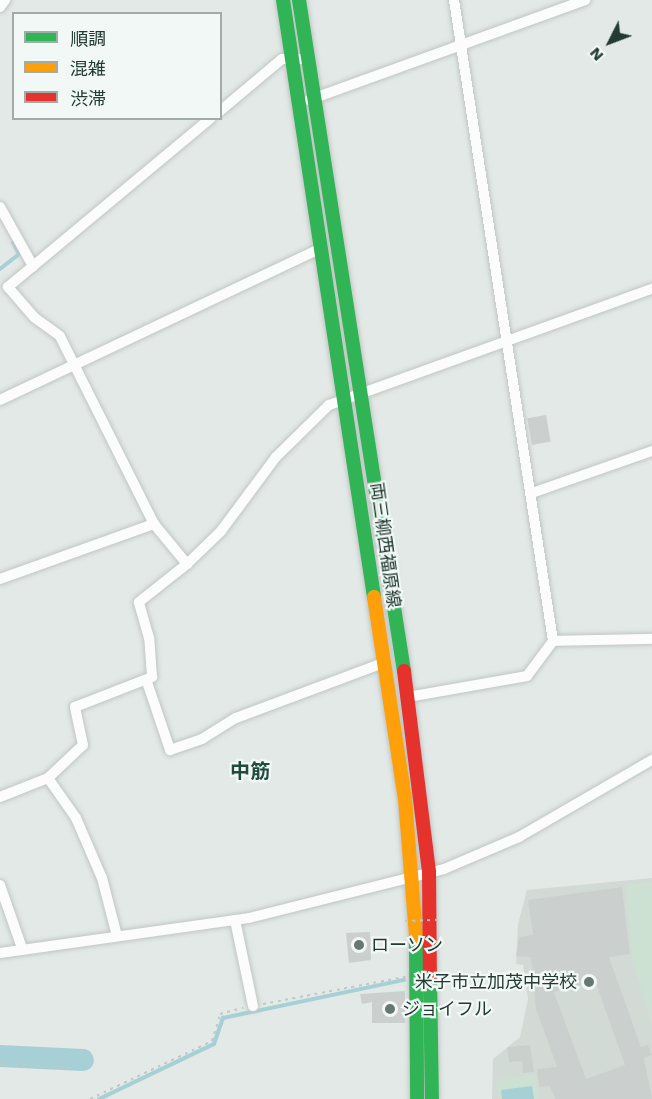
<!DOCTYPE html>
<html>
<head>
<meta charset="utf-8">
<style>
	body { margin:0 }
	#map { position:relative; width:652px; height:1099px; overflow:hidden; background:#e3e9e6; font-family:"Work Sans","Noto Sans JP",sans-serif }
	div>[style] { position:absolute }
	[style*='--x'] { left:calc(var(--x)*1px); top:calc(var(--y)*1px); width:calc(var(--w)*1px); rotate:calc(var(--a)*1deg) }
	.built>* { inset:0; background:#d2dad6 }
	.green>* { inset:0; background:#cde1d3 }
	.water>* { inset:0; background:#a6d0d5 }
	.stream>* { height:4px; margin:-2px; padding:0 2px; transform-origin:2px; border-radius:2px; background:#a6d0d5 }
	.river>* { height:22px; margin:-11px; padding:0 11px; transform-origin:11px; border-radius:11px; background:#a6d0d5 }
	.building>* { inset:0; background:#cbd0ce; transform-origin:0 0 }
	.path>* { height:2px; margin-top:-1px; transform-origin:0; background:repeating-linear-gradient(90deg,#c0c9c4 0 3px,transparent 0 7.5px) }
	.roads { filter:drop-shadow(0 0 2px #c0c6c3) drop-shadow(0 0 2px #c0c6c3) }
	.street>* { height:10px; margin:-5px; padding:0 5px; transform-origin:5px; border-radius:5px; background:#fbfcfb }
	.fast>* { height:14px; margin:-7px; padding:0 7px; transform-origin:7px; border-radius:7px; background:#30b455 }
	.slow>* { height:14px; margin:-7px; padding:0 7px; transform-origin:7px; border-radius:7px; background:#ff9f0a }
	.jam>* { height:14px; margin:-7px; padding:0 7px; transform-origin:7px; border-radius:7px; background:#e5322d }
	.path-bridge>* { height:2px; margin-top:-1px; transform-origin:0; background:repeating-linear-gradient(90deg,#c0c9c4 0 3px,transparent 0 7.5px) }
	.dots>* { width:16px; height:16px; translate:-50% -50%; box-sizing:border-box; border:3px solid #f2f8f5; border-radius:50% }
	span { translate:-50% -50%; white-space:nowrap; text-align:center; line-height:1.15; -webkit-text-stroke:4.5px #f2f8f5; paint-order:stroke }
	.street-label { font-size:18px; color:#233b33 }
	.poi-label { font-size:18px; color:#233b33 }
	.left { translate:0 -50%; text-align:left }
	.right { translate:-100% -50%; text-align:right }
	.neighbourhood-label { font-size:20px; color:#204c3f; font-weight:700 }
	.legend { position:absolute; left:12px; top:12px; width:210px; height:108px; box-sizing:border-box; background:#f2f8f5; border:2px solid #9faca7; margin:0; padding:8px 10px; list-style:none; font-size:18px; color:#233b33 }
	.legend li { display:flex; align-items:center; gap:12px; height:30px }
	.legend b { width:30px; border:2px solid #9faca7 }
	.north { position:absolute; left:580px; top:12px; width:60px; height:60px; -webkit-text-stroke:4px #f2f8f5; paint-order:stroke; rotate:228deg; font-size:16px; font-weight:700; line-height:24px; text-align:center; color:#233b33 }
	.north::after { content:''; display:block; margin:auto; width:21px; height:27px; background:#233b33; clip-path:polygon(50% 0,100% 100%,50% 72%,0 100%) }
</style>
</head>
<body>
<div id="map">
	<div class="built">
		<i style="clip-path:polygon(652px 878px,652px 1099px,492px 1099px,493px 1059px,520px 1037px,528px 999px,523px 965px,516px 964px,518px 924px,527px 890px)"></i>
	</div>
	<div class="green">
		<i style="clip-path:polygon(652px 882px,652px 1023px,632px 958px,626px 885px)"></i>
		<i style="clip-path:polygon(535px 1075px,538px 1099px,499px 1099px,497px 1079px)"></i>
	</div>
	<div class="water">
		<i style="clip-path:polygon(532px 1086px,534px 1099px,502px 1099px,501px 1090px)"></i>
	</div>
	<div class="stream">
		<i style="--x:0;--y:269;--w:24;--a:-38"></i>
		<i style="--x:19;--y:254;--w:13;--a:-117"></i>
		<i style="--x:99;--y:1099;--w:127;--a:-25.6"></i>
		<i style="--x:214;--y:1044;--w:28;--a:-71"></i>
		<i style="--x:223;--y:1018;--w:185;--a:-11.9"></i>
	</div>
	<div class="river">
		<i style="--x:0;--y:1056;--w:83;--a:2.8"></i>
	</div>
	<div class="building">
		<i style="left:546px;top:415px;width:27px;height:19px;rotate:80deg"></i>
		<i style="clip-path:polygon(evenodd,622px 887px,630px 954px,609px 957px,641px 1047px,648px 1045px,652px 1055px,644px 1058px,652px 1099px,555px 1099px,550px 1086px,539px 1087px,537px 1069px,557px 1067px,536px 1009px,531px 957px,516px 956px,519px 937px,533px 935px,528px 900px,622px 887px,595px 981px,625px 1065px,586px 1079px,554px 992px,595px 981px)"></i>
		<i style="clip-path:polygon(370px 932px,371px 960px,349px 963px,346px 933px)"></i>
		<i style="clip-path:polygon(405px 991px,405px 1023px,372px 1023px,372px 1002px,362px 1004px,360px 994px)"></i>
		<i style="clip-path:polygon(530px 1045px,534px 1072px,523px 1073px,522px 1061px,509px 1062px,507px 1047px)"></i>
	</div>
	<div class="path">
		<i style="--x:263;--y:1004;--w:145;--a:-10.8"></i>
		<i style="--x:0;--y:1064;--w:70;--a:2.5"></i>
		<i style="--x:90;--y:1099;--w:135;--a:-25.4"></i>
		<i style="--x:212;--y:1041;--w:28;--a:-73"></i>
		<i style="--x:220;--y:1014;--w:24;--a:-15"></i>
	</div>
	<div class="roads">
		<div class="street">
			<i style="--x:0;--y:7;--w:9;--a:-54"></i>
			<i style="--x:309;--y:100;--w:294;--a:-19.9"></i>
			<i style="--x:220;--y:111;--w:81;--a:-40"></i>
			<i style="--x:282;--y:59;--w:27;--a:0"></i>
			<i style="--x:0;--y:207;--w:68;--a:60.8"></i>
			<i style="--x:0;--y:400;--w:354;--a:-25.3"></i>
			<i style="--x:532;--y:493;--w:127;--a:-19.3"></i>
			<i style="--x:154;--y:524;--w:52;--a:50.5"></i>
			<i style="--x:187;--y:564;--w:47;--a:-44.1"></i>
			<i style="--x:221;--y:531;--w:92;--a:-53.4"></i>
			<i style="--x:276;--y:457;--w:74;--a:-44.5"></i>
			<i style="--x:329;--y:405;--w:343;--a:-19.8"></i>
			<i style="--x:0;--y:579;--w:164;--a:-19.7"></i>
			<i style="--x:154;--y:524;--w:210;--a:-116.6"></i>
			<i style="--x:60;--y:336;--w:32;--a:-144"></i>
			<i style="--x:34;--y:317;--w:40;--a:-131"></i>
			<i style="--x:8;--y:287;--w:264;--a:-39.8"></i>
			<i style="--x:553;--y:641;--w:99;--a:-1.2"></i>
			<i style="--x:147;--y:682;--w:72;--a:71.3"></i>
			<i style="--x:170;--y:750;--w:34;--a:-19"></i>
			<i style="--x:202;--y:739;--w:40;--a:-32"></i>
			<i style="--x:236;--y:718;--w:157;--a:-20.5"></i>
			<i style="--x:408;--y:697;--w:121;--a:-10"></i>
			<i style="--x:527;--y:676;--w:44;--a:-53.4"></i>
			<i style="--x:553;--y:641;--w:649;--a:-98.78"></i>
			<i style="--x:48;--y:778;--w:49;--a:55"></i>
			<i style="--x:76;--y:818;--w:65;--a:66.6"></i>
			<i style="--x:102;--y:878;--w:60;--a:75.5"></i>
			<i style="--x:0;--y:797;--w:52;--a:-21.6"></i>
			<i style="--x:48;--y:778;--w:48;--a:-43.3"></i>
			<i style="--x:83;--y:745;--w:39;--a:-102"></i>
			<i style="--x:75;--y:707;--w:83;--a:-21.3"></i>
			<i style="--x:152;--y:677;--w:39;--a:-94"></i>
			<i style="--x:149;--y:638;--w:37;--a:-106"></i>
			<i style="--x:139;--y:602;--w:61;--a:-38.4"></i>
			<i style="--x:0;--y:885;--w:67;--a:70.8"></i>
			<i style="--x:235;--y:920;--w:88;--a:78.2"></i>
			<i style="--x:0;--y:953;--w:251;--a:-8"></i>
			<i style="--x:249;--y:918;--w:201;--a:-14.1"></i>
			<i style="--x:444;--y:869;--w:82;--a:-23.1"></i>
			<i style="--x:519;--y:837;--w:154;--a:-30.1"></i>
		</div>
		<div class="fast">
			<i style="--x:283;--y:0;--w:604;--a:81.33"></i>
			<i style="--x:299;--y:0;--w:679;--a:81.11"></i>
			<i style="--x:416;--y:937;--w:162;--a:89.6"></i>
			<i style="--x:430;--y:977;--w:122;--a:89.1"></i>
		</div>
		<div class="slow">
			<i style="--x:374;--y:597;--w:204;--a:81.3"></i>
			<i style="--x:405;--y:799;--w:138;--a:85.4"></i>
		</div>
		<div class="jam">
			<i style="--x:404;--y:671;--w:203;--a:82.9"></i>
			<i style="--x:429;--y:872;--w:105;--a:89.5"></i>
		</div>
	</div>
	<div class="path-bridge">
		<i style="--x:405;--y:921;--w:34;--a:-2"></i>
	</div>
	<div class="dots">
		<i style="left:359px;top:945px;background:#667872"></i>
		<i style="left:589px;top:982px;background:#667872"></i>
		<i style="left:390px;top:1009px;background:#667872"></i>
	</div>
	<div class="street-label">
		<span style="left:385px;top:545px;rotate:82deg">両三柳西福原線</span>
	</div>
	<div class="poi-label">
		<span class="left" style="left:371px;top:945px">ローソン</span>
		<span class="right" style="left:577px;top:982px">米子市立加茂中学校</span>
		<span class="left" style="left:402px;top:1009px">ジョイフル</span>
	</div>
	<div class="neighbourhood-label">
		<span style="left:250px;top:771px">中筋</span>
	</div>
	<ul class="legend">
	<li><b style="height:8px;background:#30b455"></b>順調</li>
	<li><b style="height:8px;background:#ff9f0a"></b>混雑</li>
	<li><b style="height:8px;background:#e5322d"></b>渋滞</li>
	</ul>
	<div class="north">N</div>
</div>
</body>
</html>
